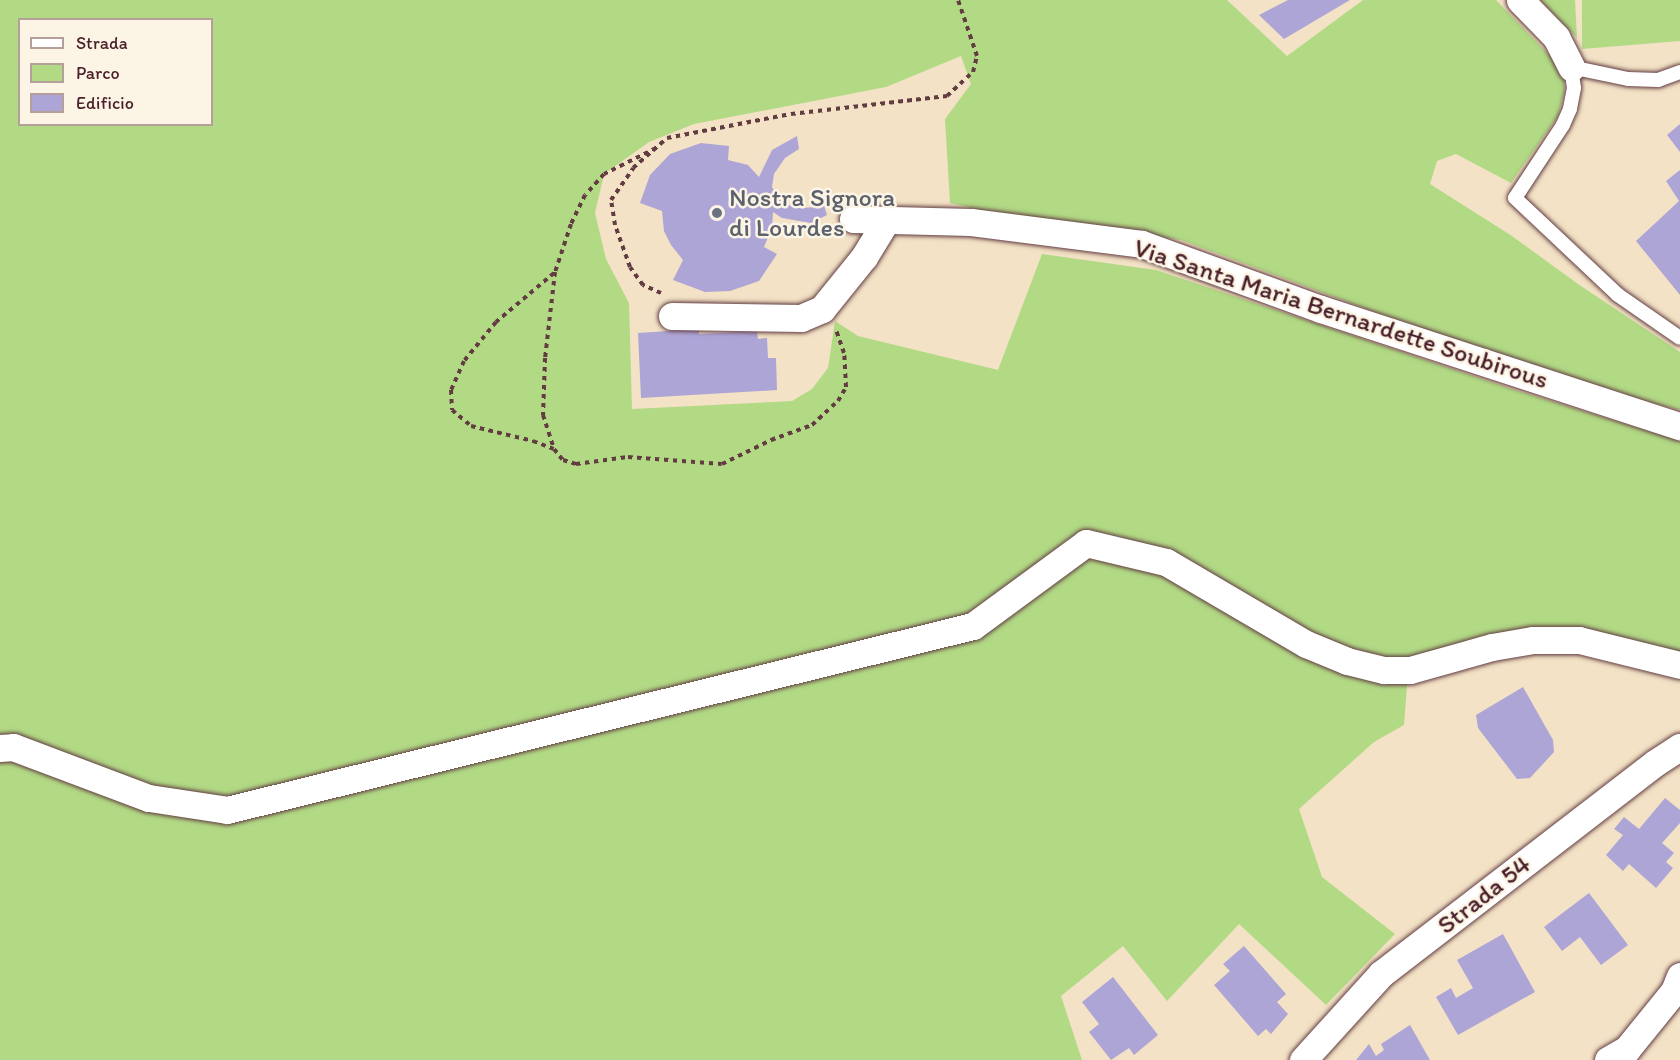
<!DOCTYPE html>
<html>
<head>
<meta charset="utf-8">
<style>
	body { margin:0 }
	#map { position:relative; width:1680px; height:1060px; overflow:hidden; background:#f3e2c5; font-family:Itim,sans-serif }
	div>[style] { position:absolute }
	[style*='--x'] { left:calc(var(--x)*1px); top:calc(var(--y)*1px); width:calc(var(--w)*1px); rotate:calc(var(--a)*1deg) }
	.green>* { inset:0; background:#b2da85 }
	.building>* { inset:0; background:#aea5d7 }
	.path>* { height:4px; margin-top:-2px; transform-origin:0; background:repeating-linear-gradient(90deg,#633c42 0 4.5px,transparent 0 9px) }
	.roads { filter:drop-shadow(0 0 2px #633c42) drop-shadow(0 0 2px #633c42) }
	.service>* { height:14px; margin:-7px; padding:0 7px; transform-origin:7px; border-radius:7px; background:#fff }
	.minor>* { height:27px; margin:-13.5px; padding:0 13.5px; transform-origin:13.5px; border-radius:13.5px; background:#fff }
	.dots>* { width:16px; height:16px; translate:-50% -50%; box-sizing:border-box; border:3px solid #fcf5e5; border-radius:50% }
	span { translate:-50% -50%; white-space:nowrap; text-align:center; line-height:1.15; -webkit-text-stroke:5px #fcf5e5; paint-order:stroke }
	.worship-label { font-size:26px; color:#5b616d }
	.left { translate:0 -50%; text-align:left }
	.street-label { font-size:26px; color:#4a1f2b }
	.legend { position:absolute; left:18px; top:18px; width:195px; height:108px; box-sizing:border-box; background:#fcf5e5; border:2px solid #b59f9b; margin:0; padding:8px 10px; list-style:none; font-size:18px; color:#4a1f2b }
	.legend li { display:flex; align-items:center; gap:12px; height:30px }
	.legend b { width:30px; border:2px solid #b59f9b }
</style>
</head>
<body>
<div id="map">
	<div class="green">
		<i style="clip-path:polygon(evenodd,0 0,1227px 0,1287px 56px,1363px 0,1496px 0,1556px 62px,1564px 77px,1564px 93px,1558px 116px,1511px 183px,1456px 154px,1437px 161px,1430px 184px,1512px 236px,1578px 284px,1680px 352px,1680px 410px,1641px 400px,1372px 311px,1181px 240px,993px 213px,950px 203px,945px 119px,971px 84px,961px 56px,886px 87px,694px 124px,649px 142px,604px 174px,595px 213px,606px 259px,629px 303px,632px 409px,792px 401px,812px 389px,828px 368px,835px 321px,858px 336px,998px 370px,1042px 254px,1156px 270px,1518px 391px,1680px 441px,1680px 654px,1622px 638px,1409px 660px,1404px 725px,1374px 742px,1299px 809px,1322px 877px,1395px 934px,1326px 1005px,1239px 924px,1167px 1001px,1123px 946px,1061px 996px,1082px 1060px,0 1060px,0 0,20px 20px,212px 20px,212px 124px,20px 124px,20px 20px)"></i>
		<i style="clip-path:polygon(1540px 0,1575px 0,1577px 38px)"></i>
		<i style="clip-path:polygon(1582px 0,1680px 0,1680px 41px,1582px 49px)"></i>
	</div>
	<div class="building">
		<i style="clip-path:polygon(1288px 0,1350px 0,1284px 39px,1259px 15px)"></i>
		<i style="clip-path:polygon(1680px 124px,1680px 152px,1667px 135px)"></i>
		<i style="clip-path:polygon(797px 136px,799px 149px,785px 158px,774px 174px,772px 187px,780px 200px,791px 206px,802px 208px,816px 207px,823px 202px,827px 215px,811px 223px,782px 218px,773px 212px,772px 228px,764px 247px,777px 254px,759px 281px,730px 291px,705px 292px,673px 280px,683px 260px,671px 245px,664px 231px,662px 211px,640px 203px,650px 175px,670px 154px,701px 143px,729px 146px,728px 160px,748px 165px,759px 177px,772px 150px)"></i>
		<i style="clip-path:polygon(1680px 170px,1680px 295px,1636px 241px,1679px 201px,1666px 181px)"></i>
		<i style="clip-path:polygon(699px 329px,699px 334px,757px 331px,758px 339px,767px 338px,768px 358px,776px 358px,777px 390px,641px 398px,638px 333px)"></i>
		<i style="clip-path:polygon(1523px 687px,1553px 740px,1554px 752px,1530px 778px,1517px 779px,1478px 728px,1476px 715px)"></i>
		<i style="clip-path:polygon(1665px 798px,1680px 810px,1680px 823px,1662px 843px,1674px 853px,1666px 862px,1673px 868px,1656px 888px,1629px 864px,1623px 871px,1606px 855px,1623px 835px,1614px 829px,1624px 817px,1639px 829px)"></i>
		<i style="clip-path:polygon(1589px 893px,1628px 945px,1601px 965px,1580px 937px,1562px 951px,1544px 927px)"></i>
		<i style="clip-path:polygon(1503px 934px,1535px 992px,1458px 1035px,1436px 997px,1451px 988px,1456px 998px,1473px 988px,1457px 960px)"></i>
		<i style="clip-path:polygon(1244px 946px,1286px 994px,1277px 1002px,1288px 1014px,1271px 1034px,1266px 1029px,1258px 1036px,1214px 985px,1230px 971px,1223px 964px)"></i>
		<i style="clip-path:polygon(1113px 977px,1158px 1035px,1134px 1055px,1129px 1048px,1111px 1060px,1089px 1032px,1099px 1024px,1082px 1002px)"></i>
		<i style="clip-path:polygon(1410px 1025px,1430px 1060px,1356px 1060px,1369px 1044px,1376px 1056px,1384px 1050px,1381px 1044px)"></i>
	</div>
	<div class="path">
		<i style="--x:656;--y:148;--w:58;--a:153.4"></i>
		<i style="--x:604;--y:174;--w:28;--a:132"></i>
		<i style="--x:585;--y:195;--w:32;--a:116"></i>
		<i style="--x:571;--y:224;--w:51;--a:108.4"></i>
		<i style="--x:555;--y:272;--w:87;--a:96.6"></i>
		<i style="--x:545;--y:358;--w:57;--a:92"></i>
		<i style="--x:543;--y:415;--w:36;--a:72"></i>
		<i style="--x:554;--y:449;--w:14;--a:51"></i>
		<i style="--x:563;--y:460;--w:14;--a:17"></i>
		<i style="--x:576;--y:464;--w:52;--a:-7.7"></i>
		<i style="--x:628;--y:457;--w:94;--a:4.3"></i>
		<i style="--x:722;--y:464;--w:55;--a:-26.1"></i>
		<i style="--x:771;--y:440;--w:44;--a:-20.1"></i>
		<i style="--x:812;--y:425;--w:35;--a:-43"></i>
		<i style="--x:838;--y:401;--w:16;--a:-60"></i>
		<i style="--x:846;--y:387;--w:34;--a:-93"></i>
		<i style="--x:844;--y:353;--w:24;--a:-109"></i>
		<i style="--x:554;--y:273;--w:76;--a:139.8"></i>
		<i style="--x:496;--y:322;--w:50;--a:129.4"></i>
		<i style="--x:464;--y:361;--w:32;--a:114"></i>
		<i style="--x:451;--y:390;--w:20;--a:87"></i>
		<i style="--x:452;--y:410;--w:25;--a:40"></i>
		<i style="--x:471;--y:426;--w:64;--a:13.6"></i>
		<i style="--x:533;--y:441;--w:22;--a:21"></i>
		<i style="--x:661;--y:293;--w:20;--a:-156"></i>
		<i style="--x:643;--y:285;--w:22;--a:-126"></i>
		<i style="--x:630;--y:267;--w:45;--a:-109.7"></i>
		<i style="--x:615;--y:225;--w:25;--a:-99"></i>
		<i style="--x:611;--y:200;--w:39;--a:-55"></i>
		<i style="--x:633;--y:168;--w:45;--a:-41.4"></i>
		<i style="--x:667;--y:138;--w:126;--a:-11"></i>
		<i style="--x:791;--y:114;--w:157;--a:-6.6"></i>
		<i style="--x:947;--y:96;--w:35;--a:-43"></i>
		<i style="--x:973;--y:72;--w:16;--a:-76"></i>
		<i style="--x:977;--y:56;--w:59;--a:-108.7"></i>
	</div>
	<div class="roads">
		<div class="service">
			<i style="--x:1680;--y:72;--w:23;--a:160"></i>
			<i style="--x:1658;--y:80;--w:30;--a:-178"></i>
			<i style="--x:1628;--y:79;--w:58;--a:-168.1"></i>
			<i style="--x:1571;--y:67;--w:21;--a:82"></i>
			<i style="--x:1574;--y:88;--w:21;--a:101"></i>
			<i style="--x:1570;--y:109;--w:17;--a:114"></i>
			<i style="--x:1563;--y:125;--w:87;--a:123.3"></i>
			<i style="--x:1515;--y:198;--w:141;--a:43.3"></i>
			<i style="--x:1618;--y:295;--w:75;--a:34.7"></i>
		</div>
		<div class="minor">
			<i style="--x:1520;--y:0;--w:52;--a:45.8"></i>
			<i style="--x:1556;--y:37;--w:34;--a:63"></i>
			<i style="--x:853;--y:219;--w:118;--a:1.5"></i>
			<i style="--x:971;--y:222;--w:172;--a:7.3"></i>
			<i style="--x:1142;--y:244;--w:190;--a:20"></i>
			<i style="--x:1321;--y:309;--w:378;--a:18.1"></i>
			<i style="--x:672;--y:316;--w:129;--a:0.9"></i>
			<i style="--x:801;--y:318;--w:23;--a:-23"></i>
			<i style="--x:822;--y:309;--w:67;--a:-51.1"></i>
			<i style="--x:864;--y:257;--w:42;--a:-58.6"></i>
			<i style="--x:0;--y:748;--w:13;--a:-4"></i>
			<i style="--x:13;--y:747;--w:145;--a:20.6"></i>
			<i style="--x:149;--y:798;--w:79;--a:8.7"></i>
			<i style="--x:227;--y:810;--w:768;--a:-13.86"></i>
			<i style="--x:973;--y:626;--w:140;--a:-36.3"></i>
			<i style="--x:1086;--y:543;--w:82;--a:13.4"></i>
			<i style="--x:1166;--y:562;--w:162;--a:30.4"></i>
			<i style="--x:1306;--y:644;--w:44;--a:22.5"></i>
			<i style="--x:1347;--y:661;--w:38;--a:14"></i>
			<i style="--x:1384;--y:670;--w:26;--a:0"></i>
			<i style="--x:1410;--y:670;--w:85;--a:-15.7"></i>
			<i style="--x:1492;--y:647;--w:42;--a:-9.7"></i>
			<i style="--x:1533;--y:640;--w:46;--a:0"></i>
			<i style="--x:1579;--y:640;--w:104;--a:13.9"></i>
			<i style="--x:1303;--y:1060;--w:116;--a:-47.8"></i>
			<i style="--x:1381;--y:974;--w:346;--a:-37.6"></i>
			<i style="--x:1655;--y:763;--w:30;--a:-33"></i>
			<i style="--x:1608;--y:1060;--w:22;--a:-30"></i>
			<i style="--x:1627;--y:1049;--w:75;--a:-51"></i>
			<i style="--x:1674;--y:991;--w:16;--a:-68"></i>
		</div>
	</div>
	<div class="dots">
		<i style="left:717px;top:213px;background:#6b7280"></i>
	</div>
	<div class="worship-label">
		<span class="left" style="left:729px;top:213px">Nostra Signora<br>di Lourdes</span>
	</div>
	<div class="street-label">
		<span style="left:1341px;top:314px;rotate:18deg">Via Santa Maria Bernardette Soubirous</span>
		<span style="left:1484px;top:895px;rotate:-38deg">Strada 54</span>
	</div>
	<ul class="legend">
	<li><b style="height:8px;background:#fff"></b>Strada</li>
	<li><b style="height:16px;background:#b2da85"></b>Parco</li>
	<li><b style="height:16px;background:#aea5d7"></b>Edificio</li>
	</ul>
</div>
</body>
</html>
